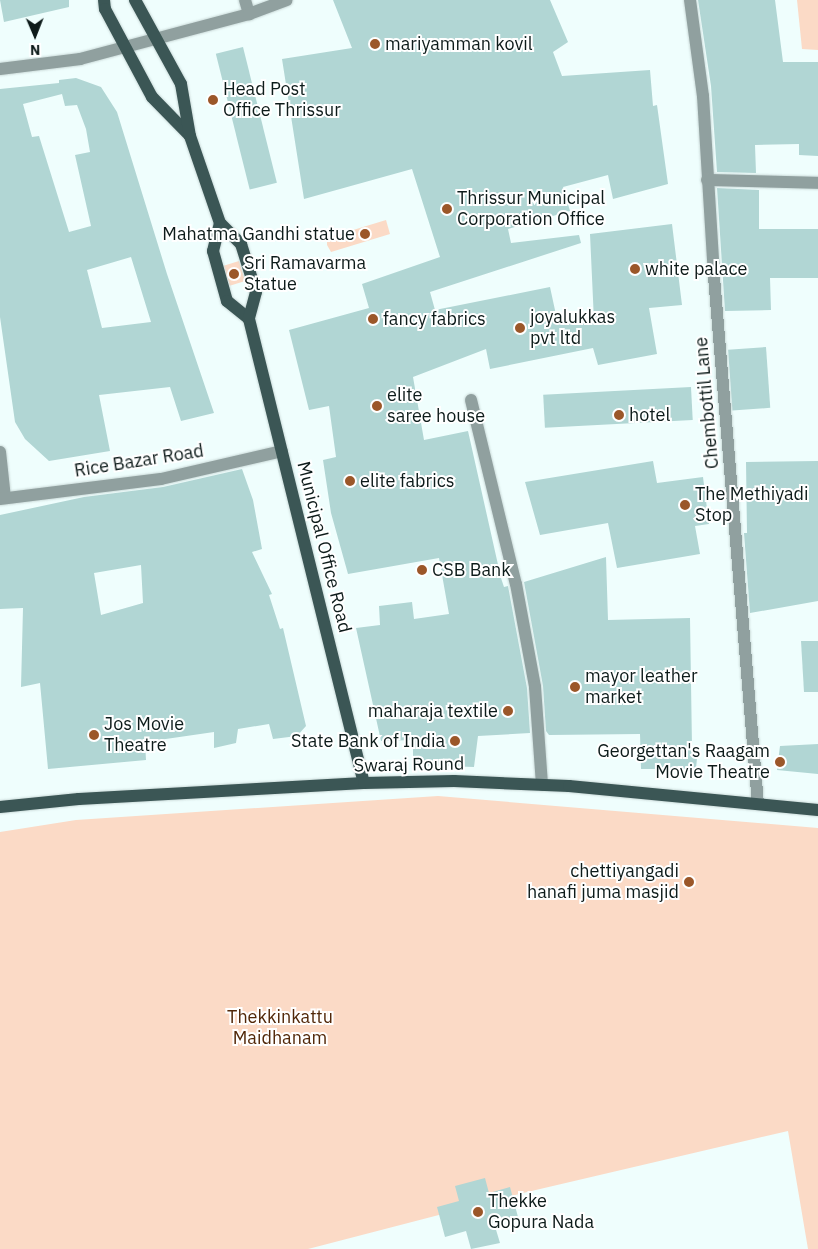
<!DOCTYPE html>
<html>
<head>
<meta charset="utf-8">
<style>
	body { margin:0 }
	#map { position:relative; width:818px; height:1249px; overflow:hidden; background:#effefd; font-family:"IBM Plex Sans",sans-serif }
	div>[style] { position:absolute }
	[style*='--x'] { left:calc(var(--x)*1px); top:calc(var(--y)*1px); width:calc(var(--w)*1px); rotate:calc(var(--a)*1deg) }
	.green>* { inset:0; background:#fbdac6; transform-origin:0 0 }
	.building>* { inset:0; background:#b1d6d4; transform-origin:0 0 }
	.roads { filter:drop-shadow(0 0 1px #cbdad9) drop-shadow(0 0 1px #cbdad9) }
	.minor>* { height:12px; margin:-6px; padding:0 6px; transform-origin:6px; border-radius:6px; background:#90a09f }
	.major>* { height:12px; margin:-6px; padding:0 6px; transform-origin:6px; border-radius:6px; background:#3b5655 }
	.dots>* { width:14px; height:14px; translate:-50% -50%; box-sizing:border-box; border:2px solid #fff; border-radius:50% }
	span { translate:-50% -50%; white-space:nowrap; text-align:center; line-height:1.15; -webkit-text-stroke:4px #fff; paint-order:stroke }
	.poi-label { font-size:18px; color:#0d1b1a }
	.left { translate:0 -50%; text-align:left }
	.right { translate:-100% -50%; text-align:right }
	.street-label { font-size:18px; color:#0d1b1a }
	.park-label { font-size:18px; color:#512708 }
	.north { position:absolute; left:10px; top:10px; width:50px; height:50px; -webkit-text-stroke:4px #fff; paint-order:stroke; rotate:179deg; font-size:14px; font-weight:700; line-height:20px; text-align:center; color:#0d1b1a }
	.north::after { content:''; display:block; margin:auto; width:18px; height:22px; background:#0d1b1a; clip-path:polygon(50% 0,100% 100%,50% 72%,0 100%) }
</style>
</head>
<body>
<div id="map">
	<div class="green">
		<i style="clip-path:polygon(797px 0,818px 0,818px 50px,802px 49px)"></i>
		<i style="clip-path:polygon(386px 220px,390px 234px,331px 252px,327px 245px,327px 238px)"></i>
		<i style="left:239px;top:261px;width:21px;height:16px;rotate:73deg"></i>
		<i style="clip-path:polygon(438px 796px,818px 828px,818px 1249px,808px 1249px,788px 1131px,523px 1193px,308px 1249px,0 1249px,0 832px,76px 820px)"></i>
	</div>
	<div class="building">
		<i style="clip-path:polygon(0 0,69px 0,69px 7px,4px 22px)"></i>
		<i style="clip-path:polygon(333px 0,550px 0,568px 42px,553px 52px,562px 76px,650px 70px,653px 106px,657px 105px,668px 184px,613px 199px,608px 175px,563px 187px,570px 211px,508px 229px,511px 243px,579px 235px,581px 243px,430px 292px,435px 310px,550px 287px,558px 324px,594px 321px,590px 234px,672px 224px,682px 305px,649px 308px,657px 354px,598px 365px,593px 348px,490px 369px,486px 349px,413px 377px,424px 440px,468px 431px,501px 578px,504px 587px,508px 586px,527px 688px,530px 733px,478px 736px,474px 767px,413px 765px,413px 740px,381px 741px,356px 628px,380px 625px,379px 606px,412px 602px,414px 619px,449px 614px,439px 558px,348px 574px,331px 513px,323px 460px,336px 457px,329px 406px,309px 410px,289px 330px,369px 308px,362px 284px,440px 257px,412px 169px,304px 199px,282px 59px,352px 48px)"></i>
		<i style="clip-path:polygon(698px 0,775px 0,783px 62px,818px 62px,818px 156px,799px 155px,799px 144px,755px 145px,756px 173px,717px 172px,711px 86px)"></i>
		<i style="left:243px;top:47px;width:140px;height:28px;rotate:76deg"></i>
		<i style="clip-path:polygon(evenodd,76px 78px,101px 87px,117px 112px,167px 274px,214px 413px,181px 421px,170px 387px,99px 395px,110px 451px,49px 461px,25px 439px,15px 422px,0 317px,0 89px,59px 83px,59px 80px,76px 78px,62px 94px,65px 106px,77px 105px,86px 129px,90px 152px,75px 155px,91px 226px,69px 232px,39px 136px,32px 137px,23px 104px,62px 94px,76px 78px,131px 257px,151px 322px,102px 328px,87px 270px,131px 257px)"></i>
		<i style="clip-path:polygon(717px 188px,759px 190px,759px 229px,818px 229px,818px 278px,770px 278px,771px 310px,725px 311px)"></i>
		<i style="left:766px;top:347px;width:61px;height:38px;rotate:86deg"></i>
		<i style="left:691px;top:387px;width:33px;height:148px;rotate:87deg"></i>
		<i style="clip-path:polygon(653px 461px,657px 483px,703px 477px,709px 524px,695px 526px,700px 554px,617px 568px,608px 523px,540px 535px,525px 482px)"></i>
		<i style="clip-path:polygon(818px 461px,818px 601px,750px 613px,744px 533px,747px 533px,746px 462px)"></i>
		<i style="clip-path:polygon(evenodd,242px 469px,253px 500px,262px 549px,252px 552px,272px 594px,269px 595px,280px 629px,283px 628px,306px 726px,297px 736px,273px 739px,269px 724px,238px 729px,236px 743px,214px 748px,214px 732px,145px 742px,146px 760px,48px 769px,40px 683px,21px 687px,23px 608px,0 609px,0 515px,84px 497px,163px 487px,242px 469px,141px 565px,143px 603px,101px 615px,94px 573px,141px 565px)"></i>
		<i style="clip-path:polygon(606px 557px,608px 620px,690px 618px,692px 747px,698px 747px,696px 769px,641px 769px,640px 734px,549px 735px,546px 731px,543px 686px,524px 582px)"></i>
		<i style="clip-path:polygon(801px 641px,818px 641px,818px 692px,804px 692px)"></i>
		<i style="clip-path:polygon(818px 744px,818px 774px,777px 770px,780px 746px)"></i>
		<i style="clip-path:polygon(485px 1178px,489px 1193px,510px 1187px,518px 1217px,494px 1223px,500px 1243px,471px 1249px,466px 1231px,445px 1237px,437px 1207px,459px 1201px,455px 1186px)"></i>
	</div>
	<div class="roads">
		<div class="minor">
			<i style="--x:245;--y:0;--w:15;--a:74"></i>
			<i style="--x:690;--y:0;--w:97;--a:82.3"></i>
			<i style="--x:703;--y:96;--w:181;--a:86.5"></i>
			<i style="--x:714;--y:277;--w:529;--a:85.23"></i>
			<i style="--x:0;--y:69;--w:81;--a:-7.1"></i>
			<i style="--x:80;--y:59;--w:175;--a:-14.9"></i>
			<i style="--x:249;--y:14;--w:40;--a:-20.2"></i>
			<i style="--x:707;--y:180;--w:111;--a:1.5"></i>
			<i style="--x:471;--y:400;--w:189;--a:76.3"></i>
			<i style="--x:516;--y:584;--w:105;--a:79.5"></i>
			<i style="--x:535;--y:687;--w:98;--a:85.9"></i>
			<i style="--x:0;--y:452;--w:46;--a:83.8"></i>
			<i style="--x:0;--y:499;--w:162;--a:-7.1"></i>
			<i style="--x:161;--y:479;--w:124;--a:-13"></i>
		</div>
		<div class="major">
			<i style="--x:104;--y:0;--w:9;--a:84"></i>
			<i style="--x:105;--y:9;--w:100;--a:61.9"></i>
			<i style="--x:152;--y:97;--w:54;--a:45.7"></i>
			<i style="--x:190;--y:136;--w:92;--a:71"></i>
			<i style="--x:220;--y:223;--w:29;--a:104"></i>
			<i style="--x:213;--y:251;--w:52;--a:74.4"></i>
			<i style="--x:227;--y:301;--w:28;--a:39"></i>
			<i style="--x:249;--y:319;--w:478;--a:76.1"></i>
			<i style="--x:135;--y:0;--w:96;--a:61.3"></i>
			<i style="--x:181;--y:84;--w:53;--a:80.2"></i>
			<i style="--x:220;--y:223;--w:30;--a:45"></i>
			<i style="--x:241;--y:244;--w:50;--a:72.6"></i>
			<i style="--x:256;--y:292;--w:28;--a:105"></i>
			<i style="--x:0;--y:807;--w:79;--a:-5.8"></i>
			<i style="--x:79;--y:799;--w:285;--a:-3.2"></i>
			<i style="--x:364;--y:783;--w:90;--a:-1.3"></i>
			<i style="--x:454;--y:781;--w:115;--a:2.5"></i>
			<i style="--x:569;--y:786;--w:250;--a:5.5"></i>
		</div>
	</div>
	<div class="dots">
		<i style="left:375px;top:44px;background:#9b5729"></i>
		<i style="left:213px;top:100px;background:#9b5729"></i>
		<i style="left:447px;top:209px;background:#9b5729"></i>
		<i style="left:365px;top:234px;background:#9b5729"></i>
		<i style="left:635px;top:269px;background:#9b5729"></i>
		<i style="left:234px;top:274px;background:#9b5729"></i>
		<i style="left:373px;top:319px;background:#9b5729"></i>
		<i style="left:520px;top:328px;background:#9b5729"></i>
		<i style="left:377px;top:406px;background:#9b5729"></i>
		<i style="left:619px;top:415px;background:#9b5729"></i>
		<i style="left:350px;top:481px;background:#9b5729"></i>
		<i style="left:685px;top:505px;background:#9b5729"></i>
		<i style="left:422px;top:570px;background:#9b5729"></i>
		<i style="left:575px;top:687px;background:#9b5729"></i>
		<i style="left:508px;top:711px;background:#9b5729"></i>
		<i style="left:94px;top:735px;background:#9b5729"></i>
		<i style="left:455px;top:741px;background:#9b5729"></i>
		<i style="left:780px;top:762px;background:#9b5729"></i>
		<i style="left:689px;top:882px;background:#9b5729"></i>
		<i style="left:478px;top:1212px;background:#9b5729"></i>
	</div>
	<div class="poi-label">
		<span class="left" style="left:385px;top:44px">mariyamman kovil</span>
		<span class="left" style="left:223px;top:100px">Head Post<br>Office Thrissur</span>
		<span class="left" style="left:457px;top:209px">Thrissur Municipal<br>Corporation Office</span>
		<span class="right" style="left:355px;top:234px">Mahatma Gandhi statue</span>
		<span class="left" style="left:244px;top:274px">Sri Ramavarma<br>Statue</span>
		<span class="left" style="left:645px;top:269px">white palace</span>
		<span class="left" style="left:530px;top:328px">joyalukkas<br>pvt ltd</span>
		<span class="left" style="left:383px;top:319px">fancy fabrics</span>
		<span class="left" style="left:387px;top:406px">elite<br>saree house</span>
		<span class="left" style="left:629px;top:415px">hotel</span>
		<span class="left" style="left:360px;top:481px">elite fabrics</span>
		<span class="left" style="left:695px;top:505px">The Methiyadi<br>Stop</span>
		<span class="left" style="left:432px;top:570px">CSB Bank</span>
		<span class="left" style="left:585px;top:687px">mayor leather<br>market</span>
		<span class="right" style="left:498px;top:711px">maharaja textile</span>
		<span class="left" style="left:104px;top:735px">Jos Movie<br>Theatre</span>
		<span class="right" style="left:445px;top:741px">State Bank of India</span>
		<span class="right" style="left:770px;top:762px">Georgettan's Raagam<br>Movie Theatre</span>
		<span class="right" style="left:679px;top:882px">chettiyangadi<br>hanafi juma masjid</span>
		<span class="left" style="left:488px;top:1212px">Thekke<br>Gopura Nada</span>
	</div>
	<div class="street-label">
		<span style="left:707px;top:403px;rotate:-95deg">Chembottil Lane</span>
		<span style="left:139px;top:461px;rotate:-9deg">Rice Bazar Road</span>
		<span style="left:324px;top:547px;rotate:76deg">Municipal Office Road</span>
		<span style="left:409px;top:765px;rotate:-1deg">Swaraj Round</span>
	</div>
	<div class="park-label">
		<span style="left:280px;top:1028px">Thekkinkattu<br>Maidhanam</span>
	</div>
	<div class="north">N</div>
</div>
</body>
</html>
